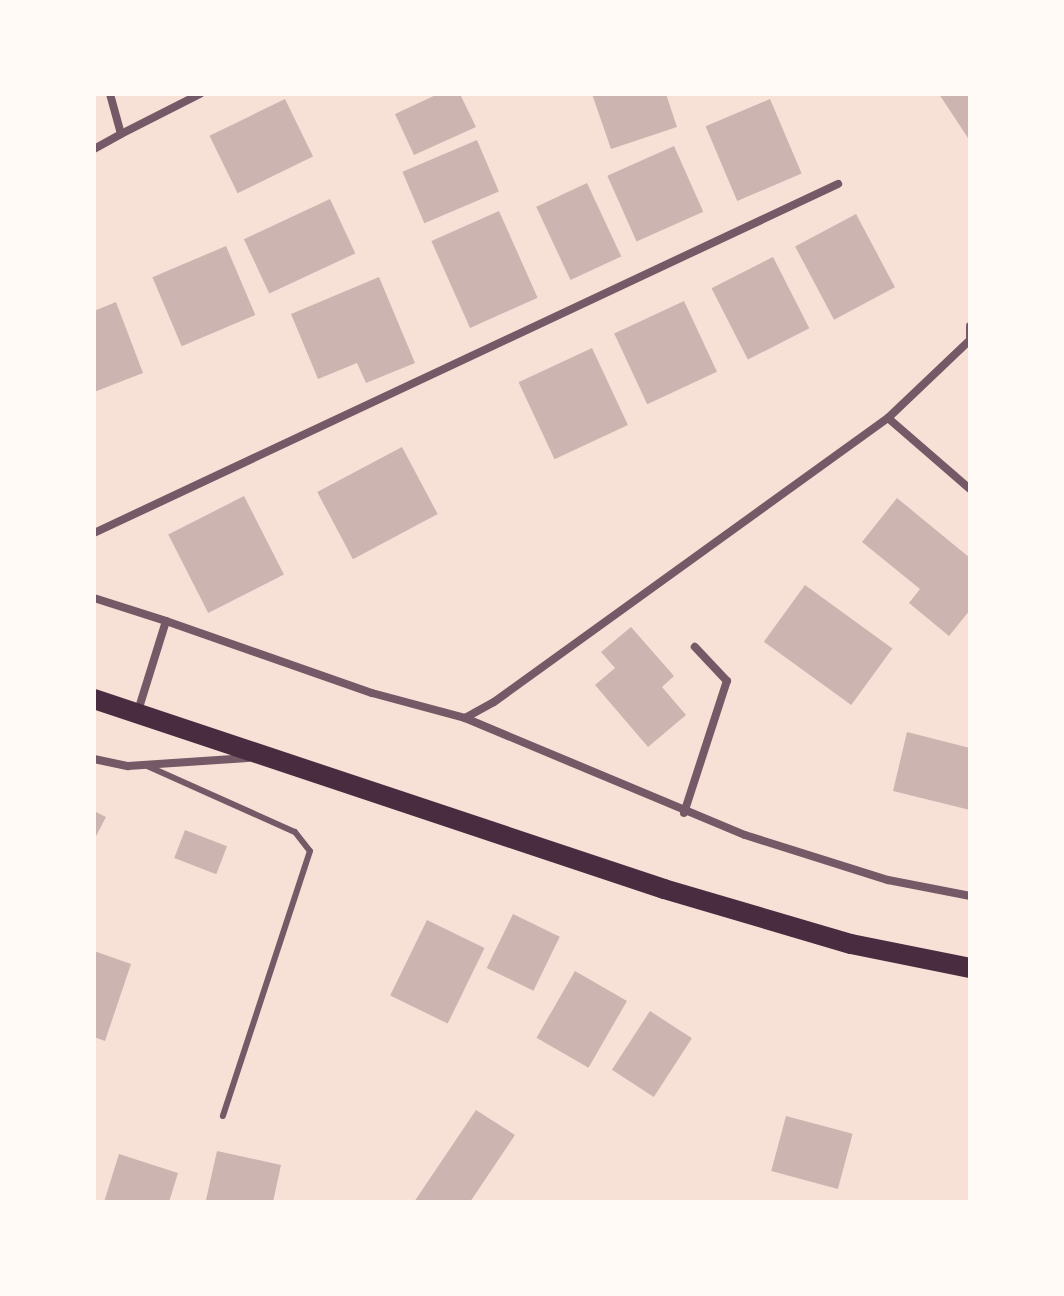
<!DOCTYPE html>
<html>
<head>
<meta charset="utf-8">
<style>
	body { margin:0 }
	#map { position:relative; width:1064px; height:1296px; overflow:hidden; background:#f7e1d7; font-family:Manrope,sans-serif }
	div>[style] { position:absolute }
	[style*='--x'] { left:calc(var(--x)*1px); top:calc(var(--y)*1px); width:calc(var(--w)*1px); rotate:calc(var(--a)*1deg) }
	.building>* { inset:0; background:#ccb4b1; transform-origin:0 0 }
	.service>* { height:6px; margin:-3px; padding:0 3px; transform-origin:3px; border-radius:3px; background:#755966 }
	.minor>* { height:8px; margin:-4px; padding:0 4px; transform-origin:4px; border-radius:4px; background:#755966 }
	.primary>* { height:20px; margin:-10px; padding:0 10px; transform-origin:10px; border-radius:10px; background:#4a2c40 }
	span { translate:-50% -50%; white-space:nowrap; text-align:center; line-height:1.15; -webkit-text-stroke:6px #fffaf5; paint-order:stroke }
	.frame { position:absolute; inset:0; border:96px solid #fffaf5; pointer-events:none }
</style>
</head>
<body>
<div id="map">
	<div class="building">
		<i style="clip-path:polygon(438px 94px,460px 94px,476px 127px,414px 155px,395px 114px)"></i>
		<i style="clip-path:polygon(592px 94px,666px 94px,677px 127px,611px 149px)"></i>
		<i style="clip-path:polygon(939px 94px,970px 94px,970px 141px)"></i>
		<i style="left:285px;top:99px;width:64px;height:84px;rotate:64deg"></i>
		<i style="left:770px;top:99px;width:81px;height:70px;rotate:67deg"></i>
		<i style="left:477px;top:140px;width:56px;height:81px;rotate:67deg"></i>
		<i style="left:674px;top:146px;width:72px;height:73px;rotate:66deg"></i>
		<i style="left:587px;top:183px;width:81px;height:56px;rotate:65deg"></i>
		<i style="left:330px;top:199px;width:60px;height:95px;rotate:65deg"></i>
		<i style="left:499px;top:211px;width:95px;height:74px;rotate:66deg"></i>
		<i style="left:856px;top:214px;width:83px;height:69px;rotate:62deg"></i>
		<i style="left:226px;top:246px;width:75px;height:80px;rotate:67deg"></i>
		<i style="left:773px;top:257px;width:80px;height:69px;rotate:63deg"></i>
		<i style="clip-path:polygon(379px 277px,415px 363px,366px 383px,357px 363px,318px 379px,291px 314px)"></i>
		<i style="left:684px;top:301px;width:78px;height:77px;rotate:65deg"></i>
		<i style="clip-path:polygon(116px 302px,143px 373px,94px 392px,94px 311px)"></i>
		<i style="left:592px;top:348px;width:85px;height:81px;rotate:65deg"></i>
		<i style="left:402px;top:447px;width:76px;height:96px;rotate:62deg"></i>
		<i style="left:244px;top:496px;width:88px;height:85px;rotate:63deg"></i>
		<i style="clip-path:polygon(897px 498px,970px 558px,970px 610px,949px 636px,909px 603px,920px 589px,862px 542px)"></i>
		<i style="left:805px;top:585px;width:108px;height:70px;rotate:36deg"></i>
		<i style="clip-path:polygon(631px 627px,674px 676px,662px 687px,686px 715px,648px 747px,595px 685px,615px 668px,601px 652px)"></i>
		<i style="clip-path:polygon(907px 732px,970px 748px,970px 810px,893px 791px)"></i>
		<i style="clip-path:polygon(94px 811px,106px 817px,94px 840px)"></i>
		<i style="left:185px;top:830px;width:45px;height:30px;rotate:21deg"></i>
		<i style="left:513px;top:914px;width:52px;height:60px;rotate:26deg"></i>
		<i style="left:427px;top:920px;width:64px;height:84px;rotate:26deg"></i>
		<i style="clip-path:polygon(94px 951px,131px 964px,105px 1041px,94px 1037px)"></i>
		<i style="left:575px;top:971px;width:60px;height:77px;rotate:30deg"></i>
		<i style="left:650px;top:1011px;width:50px;height:70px;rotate:33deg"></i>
		<i style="clip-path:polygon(476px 1110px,515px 1135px,470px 1202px,414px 1202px)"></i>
		<i style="left:786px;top:1116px;width:69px;height:57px;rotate:15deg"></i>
		<i style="clip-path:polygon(217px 1151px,281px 1165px,273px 1202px,206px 1200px)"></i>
		<i style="clip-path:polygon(119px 1154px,178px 1173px,169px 1202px,104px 1202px)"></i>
	</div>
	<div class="service">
		<i style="--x:145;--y:765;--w:164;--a:24.1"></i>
		<i style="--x:295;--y:832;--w:24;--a:52"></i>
		<i style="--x:310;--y:851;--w:279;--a:108.2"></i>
	</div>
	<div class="minor">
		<i style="--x:110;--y:94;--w:41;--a:74.6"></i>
		<i style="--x:121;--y:134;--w:89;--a:-26.9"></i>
		<i style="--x:94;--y:149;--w:31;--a:-29"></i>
		<i style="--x:888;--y:418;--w:108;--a:40.9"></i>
		<i style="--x:94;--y:533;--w:822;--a:-25.13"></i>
		<i style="--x:94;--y:598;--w:76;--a:17.7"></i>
		<i style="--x:166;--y:621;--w:94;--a:107.3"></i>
		<i style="--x:166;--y:621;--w:218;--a:19.3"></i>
		<i style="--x:372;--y:693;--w:96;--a:15"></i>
		<i style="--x:465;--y:718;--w:303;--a:22.7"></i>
		<i style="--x:745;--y:835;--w:150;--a:17.5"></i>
		<i style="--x:888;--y:880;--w:84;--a:11"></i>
		<i style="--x:465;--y:718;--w:33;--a:-29"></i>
		<i style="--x:494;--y:702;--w:486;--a:-35.8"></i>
		<i style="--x:888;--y:418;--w:113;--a:-43.6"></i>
		<i style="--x:970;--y:340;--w:14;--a:-90"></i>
		<i style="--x:94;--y:759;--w:35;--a:12"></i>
		<i style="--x:128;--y:766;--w:120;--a:-3.8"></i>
		<i style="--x:684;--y:813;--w:139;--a:-72"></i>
		<i style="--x:727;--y:681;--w:47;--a:-133.3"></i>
	</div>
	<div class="primary">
		<i style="--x:94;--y:699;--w:601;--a:18.43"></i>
		<i style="--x:664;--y:889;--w:195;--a:16.4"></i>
		<i style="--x:851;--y:944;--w:121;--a:11.4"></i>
	</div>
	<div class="frame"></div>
</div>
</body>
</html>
